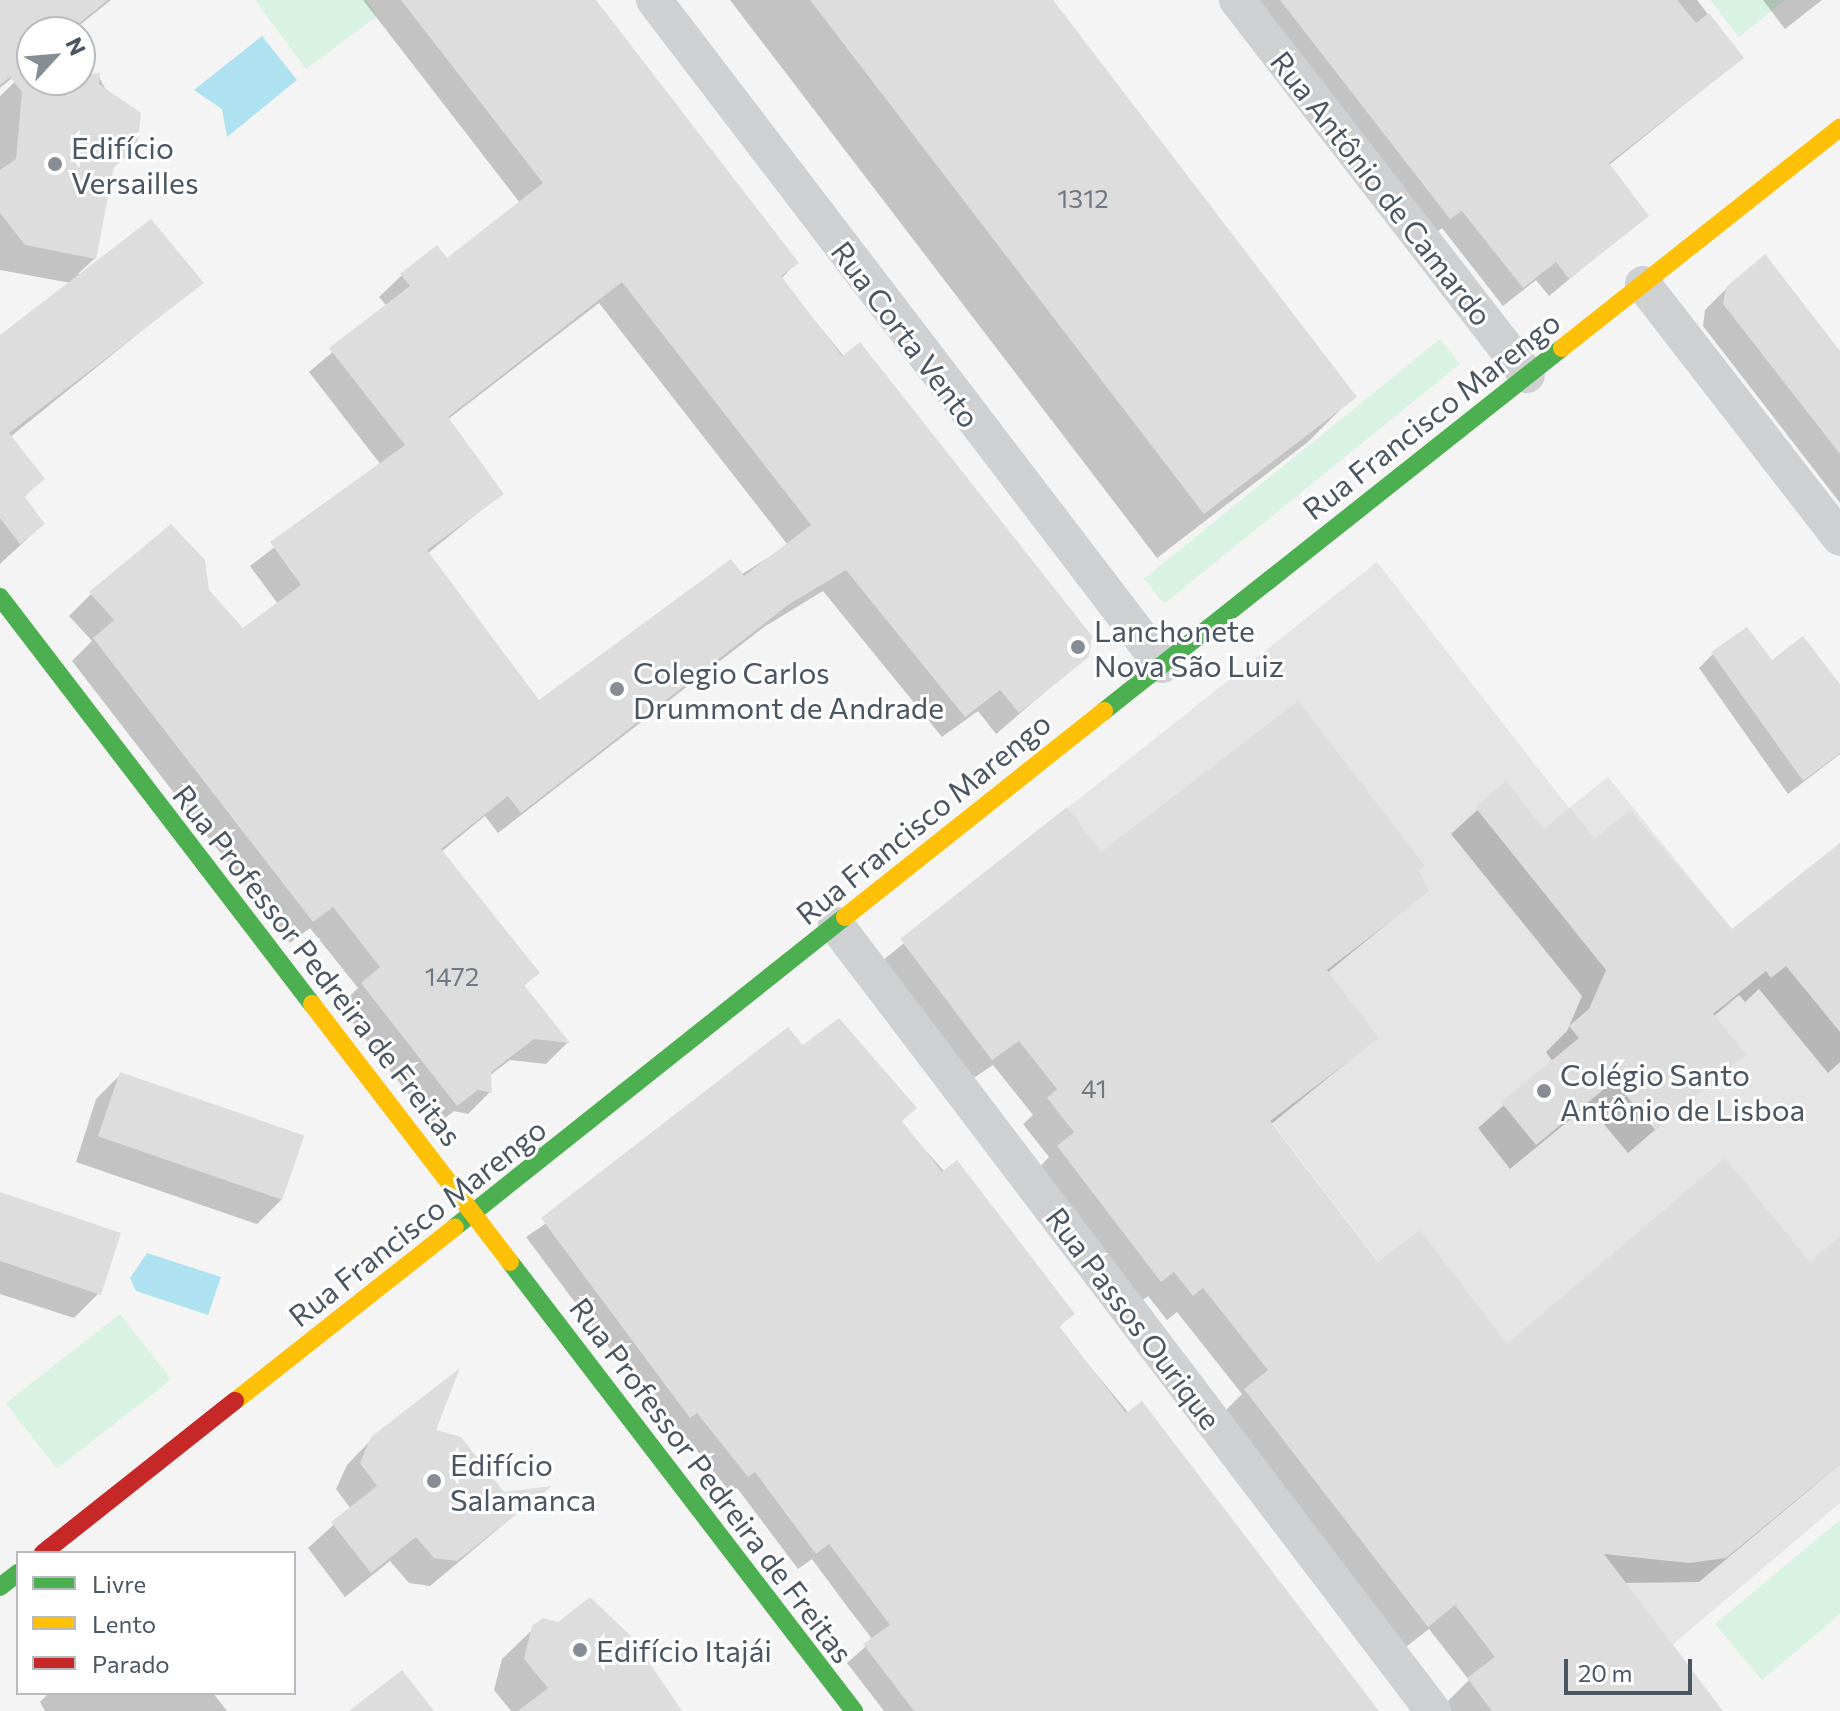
<!DOCTYPE html>
<html>
<head>
<meta charset="utf-8">
<style>
	body { margin:0 }
	#map { position:relative; width:1840px; height:1711px; overflow:hidden; background:#f4f4f4; font-family:Commissioner,sans-serif }
	div>[style] { position:absolute }
	[style*='--x'] { left:calc(var(--x)*1px); top:calc(var(--y)*1px); width:calc(var(--w)*1px); rotate:calc(var(--a)*1deg) }
	.education>* { inset:0; background:#e6e5e6 }
	.green>* { inset:0; background:#d9f2e3; transform-origin:0 0 }
	.water>* { inset:0; background:#aee2f0 }
	.shadow>* { inset:0; background:#0003 }
	.building>* { inset:0; background:#ddddde; transform-origin:0 0 }
	.street>* { height:36px; margin:-18px; padding:0 18px; transform-origin:18px; border-radius:18px; background:#ced0d2 }
	.fast>* { height:18px; margin:-9px; padding:0 9px; transform-origin:9px; border-radius:9px; background:#4caf50 }
	.slow>* { height:18px; margin:-9px; padding:0 9px; transform-origin:9px; border-radius:9px; background:#ffc107 }
	.jam>* { height:18px; margin:-9px; padding:0 9px; transform-origin:9px; border-radius:9px; background:#c62828 }
	.dots>* { width:22px; height:22px; translate:-50% -50%; box-sizing:border-box; border:4px solid #fff; border-radius:50% }
	span { translate:-50% -50%; white-space:nowrap; text-align:center; line-height:1.15; -webkit-text-stroke:6px #fff; paint-order:stroke }
	.number-label { font-size:26px; color:#707881 }
	.number-label span { -webkit-text-stroke-width:0 }
	.poi-label { font-size:30px; color:#4a5661 }
	.left { translate:0 -50%; text-align:left }
	.street-label { font-size:30px; color:#4a5661 }
	.legend { position:absolute; left:16px; top:1551px; width:280px; height:144px; box-sizing:border-box; background:#fff; border:2px solid #b7bbc0; margin:0; padding:10px 14px; list-style:none; font-size:24px; color:#4a5661 }
	.legend li { display:flex; align-items:center; gap:16px; height:40px }
	.legend b { width:40px; border:2px solid #b7bbc0 }
	.north { position:absolute; left:16px; top:16px; width:80px; height:80px; box-sizing:border-box; background:#fff; border:2px solid #b7bbc0; border-radius:50%; rotate:64deg; font-size:22px; font-weight:700; line-height:32px; text-align:center; color:#4a5661 }
	.north::after { content:''; display:block; margin:auto; width:28px; height:36px; background:#868d94; clip-path:polygon(50% 0,100% 100%,50% 72%,0 100%) }
	.scale { position:absolute; left:1564px; top:1659px; width:128px; height:36px; box-sizing:border-box; border:4px solid #4a5661; border-top:0; padding-left:10px; font-size:24px; line-height:28px; white-space:nowrap; color:#4a5661; -webkit-text-stroke:6px #fff; paint-order:stroke }
</style>
</head>
<body>
<div id="map">
	<div class="education">
		<i style="clip-path:polygon(1377px 562px,1569px 808px,1608px 777px,1732px 929px,1840px 843px,1840px 1503px,1672px 1645px,1045px 826px)"></i>
	</div>
	<div class="green">
		<i style="clip-path:polygon(255px 0,366px 0,377px 16px,306px 69px)"></i>
		<i style="clip-path:polygon(1710px 0,1785px 0,1739px 37px)"></i>
		<i style="left:1440px;top:339px;width:32px;height:381px;rotate:51deg"></i>
		<i style="left:120px;top:1314px;width:83px;height:145px;rotate:52deg"></i>
		<i style="clip-path:polygon(1840px 1520px,1840px 1614px,1762px 1680px,1715px 1624px)"></i>
	</div>
	<div class="water">
		<i style="clip-path:polygon(262px 36px,297px 80px,227px 137px,222px 109px,194px 90px)"></i>
		<i style="clip-path:polygon(147px 1253px,221px 1277px,208px 1315px,136px 1291px,130px 1278px)"></i>
	</div>
	<div class="shadow">
		<i style="clip-path:polygon(0 0,111px 0,71px 32px,32px 32px,32px 62px,0 88px)"></i>
		<i style="clip-path:polygon(evenodd,363px 0,594px 0,796px 263px,781px 279px,1087px 656px,996px 734px,978px 711px,942px 737px,823px 591px,764px 627px,498px 833px,485px 816px,441px 852px,537px 973px,523px 987px,567px 1043px,546px 1064px,510px 1060px,489px 1076px,490px 1092px,468px 1114px,454px 1111px,434px 1127px,340px 1006px,358px 988px,310px 928px,290px 943px,72px 661px,92px 641px,69px 616px,91px 594px,207px 591px,242px 631px,278px 604px,250px 566px,381px 465px,309px 372px,387px 306px,379px 297px,401px 276px,437px 248px,446px 261px,520px 203px,363px 0,599px 303px,788px 545px,538px 703px,427px 554px,501px 494px,447px 420px,599px 303px)"></i>
		<i style="clip-path:polygon(730px 0,1050px 0,1354px 396px,1308px 442px,1157px 558px)"></i>
		<i style="clip-path:polygon(1246px 0,1697px 0,1742px 58px,1608px 166px,1647px 215px,1549px 296px,1536px 280px,1503px 306px,1442px 228px,1431px 237px)"></i>
		<i style="clip-path:polygon(1763px 0,1822px 0,1785px 29px)"></i>
		<i style="clip-path:polygon(26px 71px,32px 80px,98px 75px,135px 146px,111px 170px,95px 258px,78px 274px,201px 283px,10px 437px,42px 479px,23px 498px,43px 524px,0 564px,0 338px,71px 283px,0 270px,0 96px)"></i>
		<i style="clip-path:polygon(1727px 288px,1840px 354px,1840px 503px,1703px 326px,1705px 310px)"></i>
		<i style="clip-path:polygon(1713px 654px,1771px 662px,1840px 706px,1840px 754px,1788px 794px,1699px 668px)"></i>
		<i style="clip-path:polygon(1506px 784px,1544px 831px,1595px 841px,1731px 932px,1840px 846px,1840px 1062px,1828px 1073px,1759px 989px,1745px 1002px,1739px 995px,1713px 1017px,1744px 1054px,1628px 1153px,1588px 1105px,1510px 1169px,1478px 1128px,1553px 1062px,1546px 1052px,1567px 1031px,1582px 996px,1451px 834px)"></i>
		<i style="clip-path:polygon(1067px 810px,1101px 855px,1417px 871px,1427px 891px,1327px 973px,1377px 1038px,1270px 1125px,1377px 1264px,1507px 1347px,1809px 1265px,1840px 1238px,1840px 1464px,1699px 1582px,1624px 1583px,1721px 1711px,1448px 1711px,1444px 1705px,1469px 1680px,1429px 1629px,1402px 1650px,1220px 1416px,1242px 1394px,1177px 1312px,1167px 1320px,1148px 1296px,1135px 1306px,1034px 1173px,1049px 1157px,1023px 1124px,1033px 1115px,993px 1065px,966px 1083px,876px 966px)"></i>
		<i style="clip-path:polygon(802px 1048px,900px 1122px,1072px 1314px,1058px 1328px,1376px 1711px,884px 1711px,847px 1663px,873px 1640px,849px 1609px,812px 1559px,798px 1569px,737px 1488px,731px 1493px,679px 1428px,673px 1433px,526px 1237px)"></i>
		<i style="clip-path:polygon(121px 1074px,282px 1199px,257px 1224px,76px 1162px,96px 1099px)"></i>
		<i style="clip-path:polygon(0 1194px,99px 1293px,74px 1318px,0 1294px)"></i>
		<i style="clip-path:polygon(434px 1431px,504px 1494px,546px 1489px,430px 1586px,409px 1583px,390px 1561px,345px 1597px,308px 1548px,351px 1509px,336px 1489px,347px 1465px,372px 1439px)"></i>
		<i style="clip-path:polygon(534px 1628px,669px 1711px,511px 1711px,494px 1690px,502px 1659px)"></i>
		<i style="clip-path:polygon(49px 1693px,213px 1693px,227px 1711px,45px 1711px,40px 1702px)"></i>
	</div>
	<div class="building">
		<i style="clip-path:polygon(0 0,108px 0,68px 32px,32px 32px,32px 60px,20px 69px,32px 70px,32px 80px,100px 73px,99px 84px,141px 113px,137px 147px,114px 167px,96px 259px,25px 245px,0 213px,0 170px,16px 159px,22px 92px,10px 77px,0 85px)"></i>
		<i style="clip-path:polygon(evenodd,401px 0,596px 0,799px 263px,781px 276px,842px 356px,860px 342px,1092px 636px,1089px 657px,1019px 713px,1000px 690px,965px 717px,846px 570px,788px 605px,521px 813px,508px 796px,441px 849px,540px 973px,524px 985px,570px 1043px,534px 1039px,491px 1072px,492px 1093px,478px 1090px,457px 1106px,361px 983px,380px 967px,333px 907px,313px 922px,93px 638px,114px 620px,89px 592px,171px 524px,205px 560px,209px 590px,243px 628px,301px 585px,270px 542px,405px 445px,329px 348px,410px 286px,400px 274px,437px 245px,447px 258px,543px 183px,401px 0,622px 282px,811px 525px,744px 576px,731px 559px,539px 700px,427px 550px,504px 494px,448px 417px,622px 282px)"></i>
		<i style="clip-path:polygon(810px 0,1053px 0,1357px 397px,1204px 514px)"></i>
		<i style="clip-path:polygon(1280px 0,1677px 0,1696px 23px,1709px 13px,1744px 58px,1609px 163px,1649px 216px,1569px 279px,1556px 262px,1523px 288px,1462px 211px,1450px 219px)"></i>
		<i style="clip-path:polygon(151px 219px,204px 283px,9px 433px,45px 479px,24px 496px,45px 524px,20px 544px,0 518px,0 335px)"></i>
		<i style="clip-path:polygon(1765px 254px,1840px 351px,1840px 454px,1723px 304px,1726px 287px)"></i>
		<i style="clip-path:polygon(1747px 627px,1772px 660px,1803px 636px,1840px 684px,1840px 753px,1803px 781px,1711px 652px)"></i>
		<i style="clip-path:polygon(1298px 701px,1425px 866px,1419px 870px,1429px 891px,1327px 970px,1379px 1038px,1270px 1121px,1378px 1262px,1420px 1230px,1507px 1344px,1725px 1158px,1810px 1262px,1840px 1236px,1840px 1464px,1726px 1558px,1689px 1563px,1604px 1554px,1723px 1711px,1492px 1711px,1467px 1678px,1495px 1657px,1455px 1605px,1428px 1627px,1244px 1389px,1268px 1370px,1203px 1288px,1193px 1296px,1174px 1272px,1161px 1282px,1057px 1146px,1074px 1132px,1047px 1098px,1057px 1089px,1019px 1041px,992px 1060px,900px 939px,1067px 807px,1101px 852px)"></i>
		<i style="clip-path:polygon(1506px 781px,1544px 829px,1570px 808px,1595px 838px,1630px 810px,1732px 929px,1840px 843px,1840px 1032px,1786px 966px,1771px 978px,1766px 971px,1713px 1014px,1746px 1054px,1655px 1130px,1614px 1081px,1536px 1145px,1501px 1102px,1579px 1038px,1569px 1026px,1589px 1009px,1606px 970px,1475px 807px)"></i>
		<i style="clip-path:polygon(839px 1018px,917px 1108px,902px 1121px,942px 1172px,957px 1160px,1075px 1314px,1059px 1326px,1126px 1413px,1142px 1401px,1379px 1711px,914px 1711px,863px 1644px,890px 1625px,829px 1544px,816px 1554px,755px 1472px,748px 1477px,697px 1413px,690px 1418px,541px 1218px,788px 1027px,803px 1045px)"></i>
		<i style="left:120px;top:1072px;width:195px;height:68px;rotate:19deg"></i>
		<i style="clip-path:polygon(0 1192px,121px 1233px,101px 1295px,0 1261px)"></i>
		<i style="clip-path:polygon(460px 1368px,436px 1430px,461px 1437px,504px 1492px,552px 1486px,457px 1561px,434px 1558px,416px 1537px,371px 1573px,331px 1522px,377px 1486px,360px 1463px,371px 1437px)"></i>
		<i style="clip-path:polygon(590px 1597px,632px 1637px,682px 1711px,518px 1711px,548px 1688px,524px 1659px,532px 1626px,543px 1618px,558px 1622px)"></i>
		<i style="clip-path:polygon(402px 1670px,434px 1711px,349px 1711px)"></i>
	</div>
	<div class="street">
		<i style="--x:654;--y:0;--w:837;--a:52.62"></i>
		<i style="--x:1237;--y:0;--w:474;--a:52.3"></i>
		<i style="--x:1643;--y:284;--w:321;--a:52.2"></i>
		<i style="--x:836;--y:925;--w:987;--a:52.78"></i>
	</div>
	<div class="fast">
		<i style="--x:0;--y:597;--w:513;--a:52.53"></i>
		<i style="--x:1104;--y:711;--w:584;--a:-38.4"></i>
		<i style="--x:455;--y:1227;--w:498;--a:-38.5"></i>
		<i style="--x:510;--y:1262;--w:566;--a:52.54"></i>
		<i style="--x:0;--y:1587;--w:23;--a:-38"></i>
	</div>
	<div class="slow">
		<i style="--x:1562;--y:348;--w:355;--a:-38.4"></i>
		<i style="--x:845;--y:917;--w:331;--a:-38.5"></i>
		<i style="--x:312;--y:1004;--w:325;--a:52.5"></i>
		<i style="--x:235;--y:1401;--w:280;--a:-38.3"></i>
	</div>
	<div class="jam">
		<i style="--x:43;--y:1553;--w:245;--a:-38.4"></i>
	</div>
	<div class="dots">
		<i style="left:55px;top:164px;background:#868d94"></i>
		<i style="left:1078px;top:647px;background:#868d94"></i>
		<i style="left:617px;top:689px;background:#868d94"></i>
		<i style="left:1544px;top:1091px;background:#868d94"></i>
		<i style="left:434px;top:1481px;background:#868d94"></i>
		<i style="left:580px;top:1650px;background:#868d94"></i>
	</div>
	<div class="number-label">
		<span style="left:1083px;top:198px">1312</span>
		<span style="left:452px;top:976px">1472</span>
		<span style="left:1094px;top:1088px">41</span>
	</div>
	<div class="poi-label">
		<span class="left" style="left:71px;top:164px">Edifício<br>Versailles</span>
		<span class="left" style="left:1094px;top:647px">Lanchonete<br>Nova São Luiz</span>
		<span class="left" style="left:633px;top:689px">Colegio Carlos<br>Drummont de Andrade</span>
		<span class="left" style="left:1560px;top:1091px">Colégio Santo<br>Antônio de Lisboa</span>
		<span class="left" style="left:450px;top:1481px">Edifício<br>Salamanca</span>
		<span class="left" style="left:596px;top:1650px">Edifício Itajái</span>
	</div>
	<div class="street-label">
		<span style="left:1382px;top:188px;rotate:52deg">Rua Antônio de Camardo</span>
		<span style="left:906px;top:334px;rotate:53deg">Rua Corta Vento</span>
		<span style="left:1431px;top:415px;rotate:-38deg">Rua Francisco Marengo</span>
		<span style="left:923px;top:818px;rotate:-39deg">Rua Francisco Marengo</span>
		<span style="left:318px;top:965px;rotate:52deg">Rua Professor Pedreira de Freitas</span>
		<span style="left:417px;top:1222px;rotate:-38deg">Rua Francisco Marengo</span>
		<span style="left:1134px;top:1318px;rotate:53deg">Rua Passos Ourique</span>
		<span style="left:712px;top:1480px;rotate:53deg">Rua Professor Pedreira de Freitas</span>
	</div>
	<ul class="legend">
	<li><b style="height:10px;background:#4caf50"></b>Livre</li>
	<li><b style="height:10px;background:#ffc107"></b>Lento</li>
	<li><b style="height:10px;background:#c62828"></b>Parado</li>
	</ul>
	<div class="north">N</div>
	<div class="scale">20 m</div>
</div>
</body>
</html>
